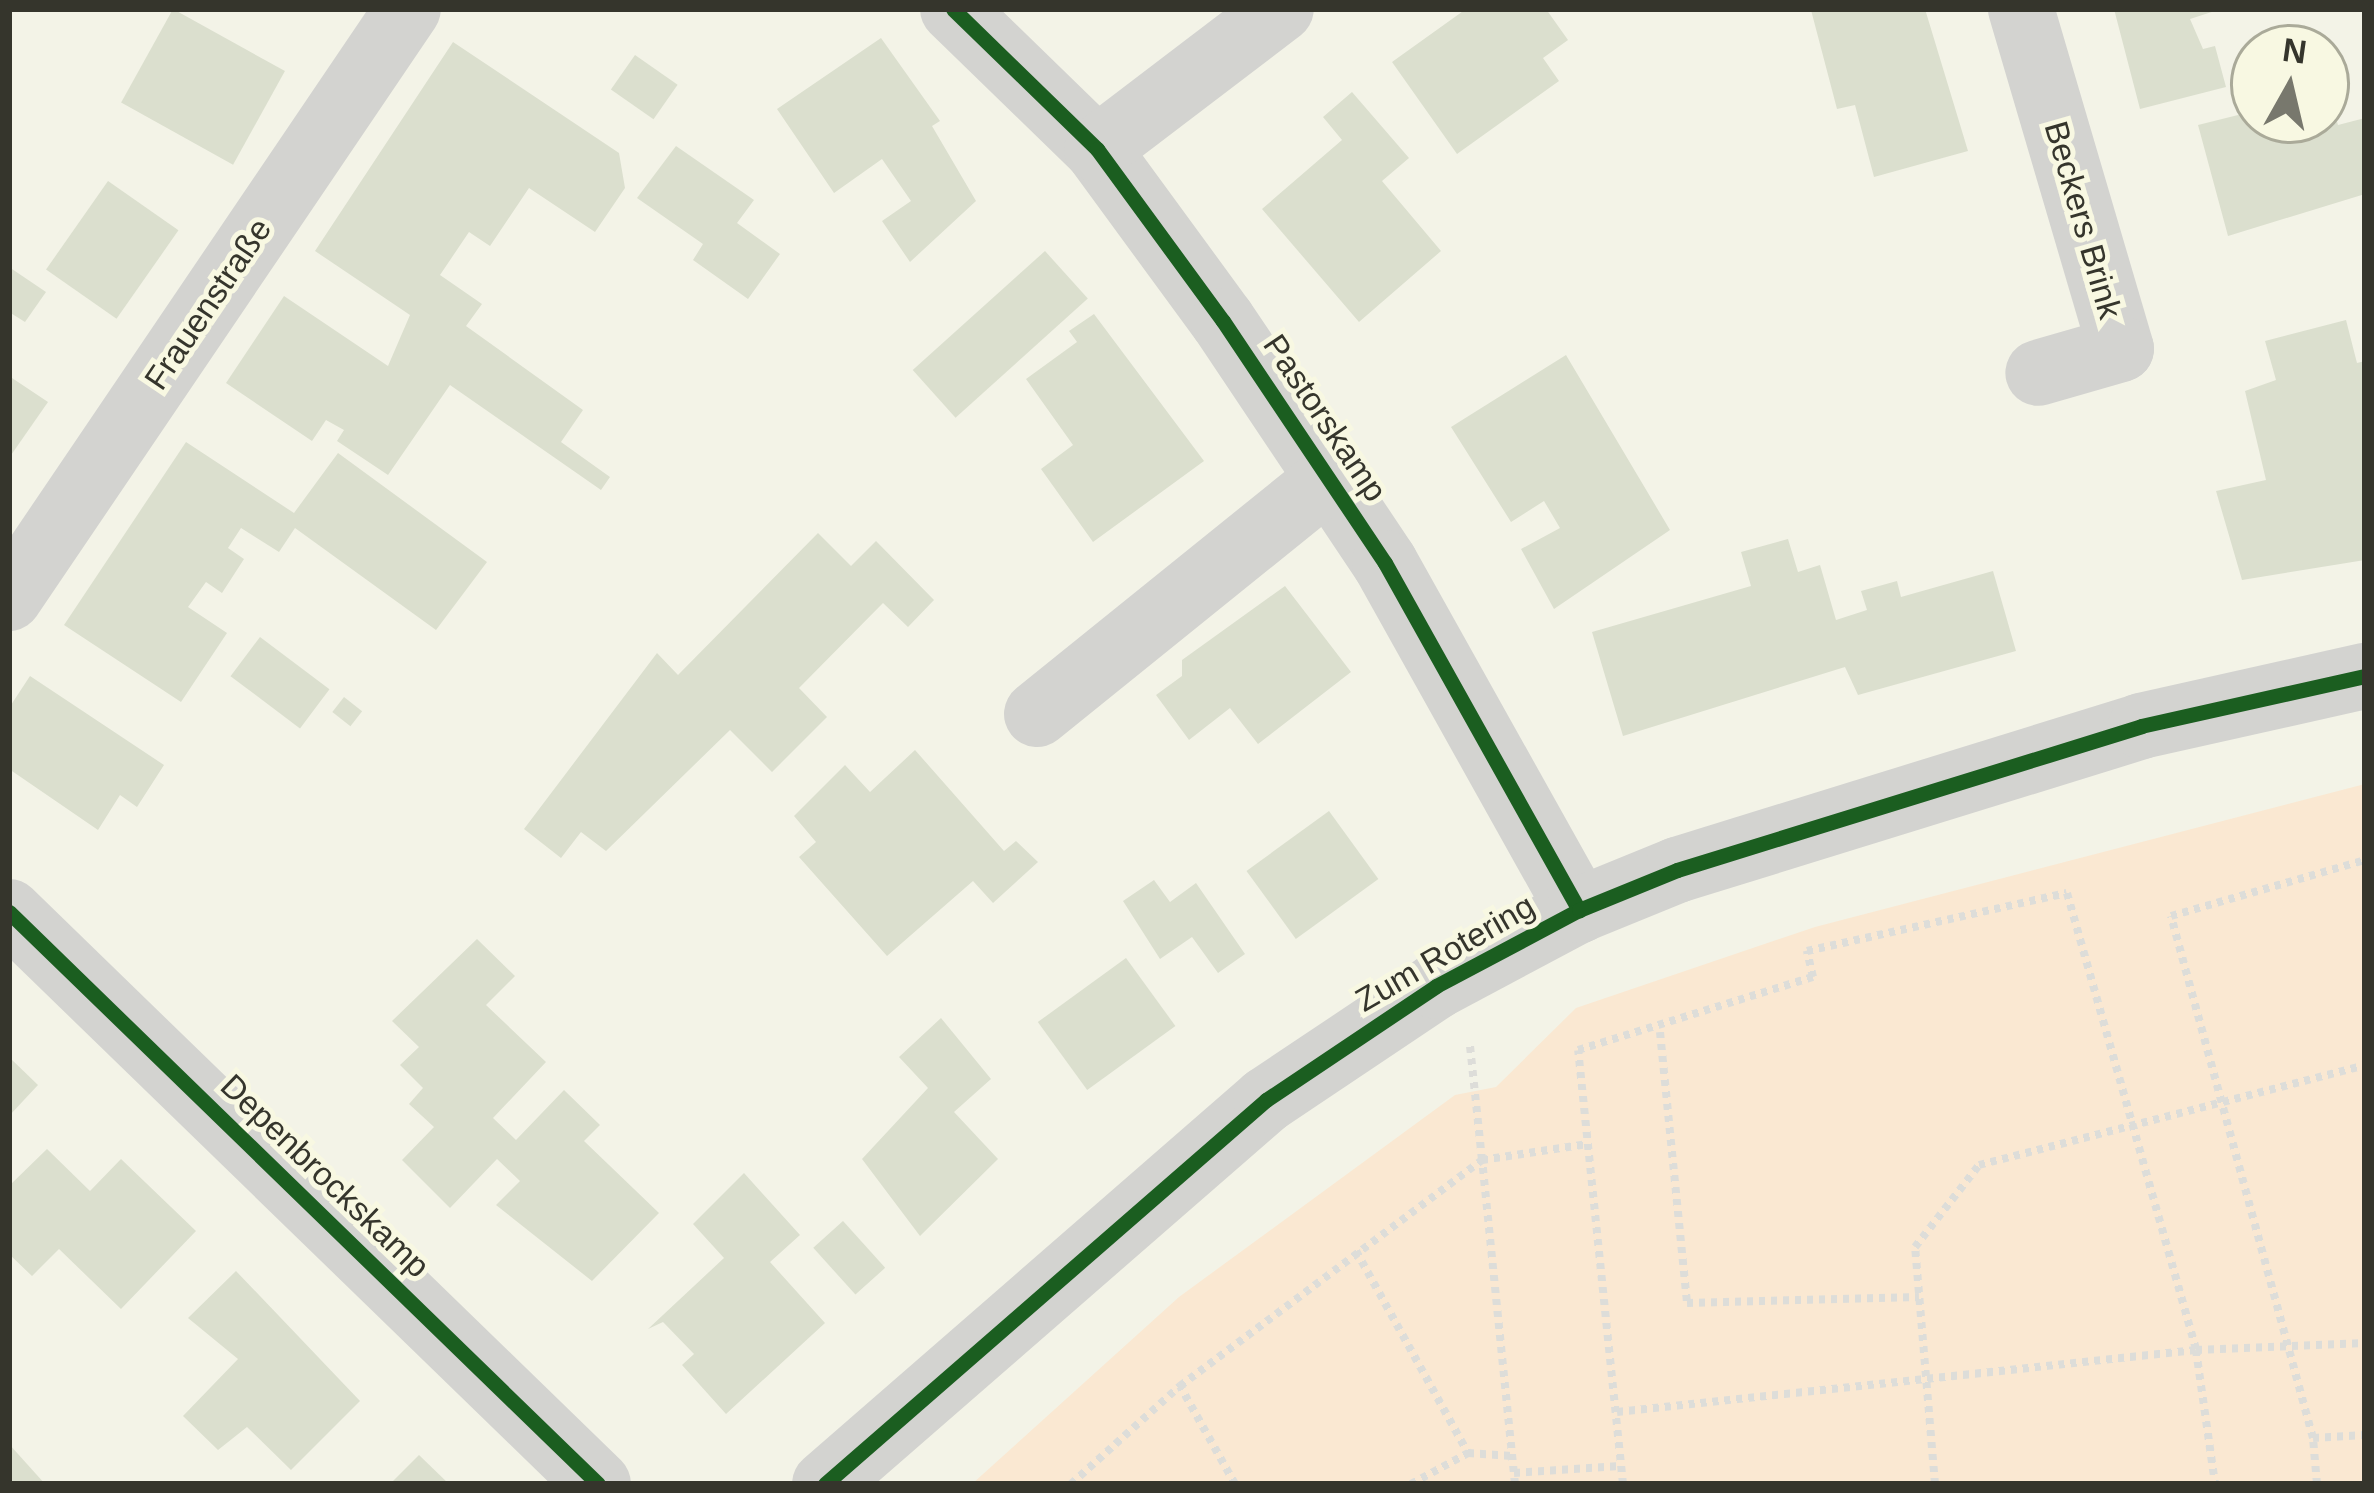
<!DOCTYPE html>
<html>
<head>
<meta charset="utf-8">
<style>
	body { margin:0 }
	#map { position:relative; width:2374px; height:1493px; overflow:hidden; background:#f3f3e7; font-family:Helvetica,sans-serif }
	div>[style] { position:absolute }
	[style*='--x'] { left:calc(var(--x)*1px); top:calc(var(--y)*1px); width:calc(var(--w)*1px); rotate:calc(var(--a)*1deg) }
	.green>* { inset:0; background:#fae8d2 }
	.building>* { inset:0; background:#dbdfce; transform-origin:0 0 }
	.path>* { height:8px; margin-top:-4px; transform-origin:0; background:repeating-linear-gradient(90deg,#ddddd9 0 6px,transparent 0 12px) }
	.street>* { height:66px; margin:-33px; padding:0 33px; transform-origin:33px; border-radius:33px; background:#d3d3d0 }
	.secondary>* { height:66px; margin:-33px; padding:0 33px; transform-origin:33px; border-radius:33px; background:#d3d3d0 }
	.cycleway>* { height:15px; margin:-7.5px; padding:0 7.5px; transform-origin:7.5px; border-radius:7.5px; background:#1b5e20 }
	span { translate:-50% -50%; white-space:nowrap; text-align:center; line-height:1.15; -webkit-text-stroke:10px #f8f8e2; paint-order:stroke }
	.street-label { font-size:33px; color:#35352c }
	.frame { position:absolute; inset:0; border:12px solid #35352c; pointer-events:none }
	.north { position:absolute; left:2230px; top:24px; width:120px; height:120px; box-sizing:border-box; background:#f8f8e2; border:3px solid #aa9; border-radius:50%; rotate:8deg; font-size:33px; font-weight:700; line-height:48px; text-align:center; color:#35352c }
	.north::after { content:''; display:block; margin:auto; width:42px; height:54px; background:#78786d; clip-path:polygon(50% 0,100% 100%,50% 72%,0 100%) }
</style>
</head>
<body>
<div id="map">
	<div class="green">
		<i style="clip-path:polygon(2365px 784px,2365px 1484px,972px 1484px,1179px 1297px,1455px 1095px,1496px 1087px,1576px 1008px,1815px 927px)"></i>
	</div>
	<div class="building">
		<i style="left:173px;top:9px;width:128px;height:107px;rotate:29deg"></i>
		<i style="clip-path:polygon(1466px 9px,1546px 9px,1568px 40px,1543px 58px,1559px 81px,1457px 154px,1392px 62px)"></i>
		<i style="clip-path:polygon(1925px 9px,1968px 151px,1874px 177px,1855px 105px,1837px 109px,1811px 10px)"></i>
		<i style="clip-path:polygon(2114px 9px,2221px 9px,2190px 19px,2203px 49px,2215px 46px,2226px 87px,2140px 109px)"></i>
		<i style="clip-path:polygon(881px 38px,940px 121px,932px 126px,976px 201px,910px 262px,882px 221px,911px 201px,882px 159px,834px 193px,777px 109px)"></i>
		<i style="clip-path:polygon(453px 42px,619px 153px,625px 188px,595px 232px,529px 188px,490px 246px,469px 232px,440px 275px,482px 304px,466px 326px,583px 410px,561px 442px,610px 477px,601px 490px,450px 385px,388px 475px,337px 441px,344px 430px,326px 420px,312px 441px,226px 383px,284px 296px,388px 366px,410px 315px,315px 251px)"></i>
		<i style="left:635px;top:55px;width:52px;height:42px;rotate:35deg"></i>
		<i style="clip-path:polygon(2327px 86px,2338px 125px,2365px 118px,2365px 194px,2228px 236px,2198px 125px,2254px 111px,2254px 120px,2326px 120px)"></i>
		<i style="clip-path:polygon(1352px 92px,1409px 158px,1382px 181px,1441px 251px,1359px 322px,1262px 209px,1342px 140px,1323px 117px)"></i>
		<i style="clip-path:polygon(676px 146px,754px 200px,737px 223px,780px 254px,748px 299px,693px 260px,703px 244px,637px 198px)"></i>
		<i style="left:108px;top:181px;width:86px;height:108px;rotate:35deg"></i>
		<i style="left:1045px;top:251px;width:64px;height:178px;rotate:48deg"></i>
		<i style="clip-path:polygon(9px 267px,46px 292px,25px 322px,9px 312px)"></i>
		<i style="clip-path:polygon(1094px 314px,1204px 461px,1093px 542px,1041px 469px,1073px 445px,1026px 379px,1077px 342px,1069px 331px)"></i>
		<i style="clip-path:polygon(2346px 320px,2357px 363px,2365px 361px,2365px 560px,2242px 580px,2216px 491px,2266px 480px,2245px 391px,2276px 380px,2265px 341px)"></i>
		<i style="clip-path:polygon(1566px 355px,1670px 530px,1554px 609px,1521px 549px,1560px 528px,1544px 501px,1511px 522px,1451px 427px)"></i>
		<i style="clip-path:polygon(9px 376px,48px 402px,9px 458px)"></i>
		<i style="clip-path:polygon(186px 442px,294px 513px,338px 453px,487px 562px,436px 630px,295px 528px,279px 552px,241px 528px,228px 548px,244px 559px,222px 593px,206px 582px,188px 607px,227px 633px,181px 702px,64px 625px)"></i>
		<i style="clip-path:polygon(818px 533px,851px 566px,876px 541px,934px 600px,908px 627px,883px 603px,799px 688px,827px 717px,772px 772px,730px 730px,606px 851px,581px 832px,561px 858px,524px 829px,657px 653px,678px 675px)"></i>
		<i style="clip-path:polygon(1788px 539px,1798px 572px,1820px 565px,1836px 620px,1867px 610px,1861px 591px,1897px 581px,1901px 597px,1993px 571px,2016px 651px,1858px 695px,1845px 667px,1623px 736px,1592px 632px,1751px 586px,1741px 552px)"></i>
		<i style="clip-path:polygon(1285px 586px,1351px 672px,1258px 744px,1230px 708px,1189px 740px,1156px 695px,1182px 676px,1182px 660px)"></i>
		<i style="left:260px;top:637px;width:87px;height:49px;rotate:37deg"></i>
		<i style="clip-path:polygon(30px 676px,164px 765px,137px 807px,120px 795px,98px 830px,9px 769px,9px 708px)"></i>
		<i style="left:344px;top:697px;width:23px;height:19px;rotate:38deg"></i>
		<i style="clip-path:polygon(915px 750px,1004px 851px,1016px 841px,1038px 862px,993px 903px,973px 881px,887px 956px,799px 857px,816px 842px,794px 816px,845px 765px,870px 792px)"></i>
		<i style="left:1329px;top:811px;width:84px;height:102px;rotate:54deg"></i>
		<i style="clip-path:polygon(1154px 880px,1170px 902px,1196px 883px,1245px 954px,1218px 973px,1192px 937px,1160px 959px,1123px 901px)"></i>
		<i style="clip-path:polygon(477px 939px,515px 976px,486px 1005px,546px 1062px,493px 1118px,516px 1140px,564px 1090px,600px 1125px,584px 1141px,659px 1213px,592px 1281px,496px 1205px,520px 1181px,497px 1159px,450px 1208px,402px 1160px,434px 1127px,409px 1104px,423px 1088px,400px 1065px,419px 1047px,392px 1021px)"></i>
		<i style="left:1126px;top:958px;width:84px;height:109px;rotate:54deg"></i>
		<i style="clip-path:polygon(941px 1018px,991px 1079px,954px 1112px,998px 1159px,920px 1236px,862px 1159px,928px 1088px,899px 1057px)"></i>
		<i style="clip-path:polygon(9px 1057px,38px 1085px,9px 1116px)"></i>
		<i style="clip-path:polygon(47px 1149px,90px 1191px,121px 1159px,196px 1231px,121px 1309px,59px 1249px,32px 1276px,9px 1254px,9px 1186px)"></i>
		<i style="clip-path:polygon(744px 1173px,800px 1235px,770px 1262px,825px 1323px,726px 1414px,682px 1365px,694px 1354px,663px 1322px,648px 1329px,724px 1258px,693px 1224px)"></i>
		<i style="left:843px;top:1221px;width:63px;height:40px;rotate:48deg"></i>
		<i style="clip-path:polygon(236px 1271px,360px 1401px,291px 1470px,247px 1427px,218px 1450px,183px 1416px,238px 1359px,188px 1318px)"></i>
		<i style="clip-path:polygon(9px 1444px,45px 1484px,9px 1484px)"></i>
		<i style="clip-path:polygon(419px 1455px,449px 1484px,390px 1484px)"></i>
	</div>
	<div class="path">
		<i style="--x:1660;--y:1032;--w:272;--a:84.3"></i>
		<i style="--x:1687;--y:1303;--w:232;--a:-1.5"></i>
		<i style="--x:1356;--y:1251;--w:231;--a:61"></i>
		<i style="--x:1617;--y:1412;--w:582;--a:-6.11"></i>
		<i style="--x:2196;--y:1350;--w:135;--a:81.9"></i>
		<i style="--x:2313;--y:1438;--w:52;--a:-3.3"></i>
		<i style="--x:1514;--y:1473;--w:106;--a:-3.8"></i>
		<i style="--x:1071;--y:1484;--w:147;--a:-42"></i>
		<i style="--x:1235;--y:1484;--w:112;--a:-119.3"></i>
		<i style="--x:1180;--y:1386;--w:377;--a:-36.8"></i>
		<i style="--x:1482;--y:1160;--w:116;--a:-96"></i>
		<i style="--x:1411;--y:1484;--w:65;--a:-28.5"></i>
		<i style="--x:1468;--y:1453;--w:44;--a:3.9"></i>
		<i style="--x:1515;--y:1484;--w:326;--a:-95.8"></i>
		<i style="--x:1482;--y:1160;--w:107;--a:-8.6"></i>
		<i style="--x:1623;--y:1484;--w:436;--a:-95.9"></i>
		<i style="--x:1578;--y:1050;--w:246;--a:-17.3"></i>
		<i style="--x:1813;--y:977;--w:27;--a:-103"></i>
		<i style="--x:1807;--y:951;--w:266;--a:-12.6"></i>
		<i style="--x:2067;--y:893;--w:475;--a:74.2"></i>
		<i style="--x:2196;--y:1350;--w:169;--a:-2.4"></i>
		<i style="--x:1935;--y:1484;--w:238;--a:-94.8"></i>
		<i style="--x:1915;--y:1247;--w:104;--a:-52"></i>
		<i style="--x:1979;--y:1165;--w:399;--a:-14.5"></i>
		<i style="--x:2317;--y:1484;--w:46;--a:-95"></i>
		<i style="--x:2313;--y:1438;--w:541;--a:-105.22"></i>
		<i style="--x:2171;--y:916;--w:202;--a:-16.1"></i>
	</div>
	<div class="street">
		<i style="--x:953;--y:9;--w:201;--a:44.2"></i>
		<i style="--x:1097;--y:149;--w:213;--a:53.8"></i>
		<i style="--x:1223;--y:321;--w:291;--a:56.2"></i>
		<i style="--x:1385;--y:563;--w:398;--a:60.8"></i>
		<i style="--x:2021;--y:9;--w:354;--a:73.6"></i>
		<i style="--x:2121;--y:349;--w:86;--a:163.9"></i>
		<i style="--x:1097;--y:149;--w:231;--a:-37.3"></i>
		<i style="--x:9;--y:598;--w:711;--a:-55.89"></i>
		<i style="--x:1037;--y:714;--w:376;--a:-38.9"></i>
		<i style="--x:9;--y:912;--w:821;--a:44.16"></i>
	</div>
	<div class="secondary">
		<i style="--x:825;--y:1484;--w:585;--a:-41.05"></i>
		<i style="--x:1266;--y:1100;--w:205;--a:-33.8"></i>
		<i style="--x:1436;--y:986;--w:162;--a:-28"></i>
		<i style="--x:1579;--y:910;--w:106;--a:-22.2"></i>
		<i style="--x:1677;--y:870;--w:486;--a:-17.2"></i>
		<i style="--x:2141;--y:726;--w:230;--a:-12.6"></i>
	</div>
	<div class="cycleway">
		<i style="--x:953;--y:9;--w:201;--a:44.2"></i>
		<i style="--x:1097;--y:149;--w:213;--a:53.8"></i>
		<i style="--x:1223;--y:321;--w:291;--a:56.2"></i>
		<i style="--x:1385;--y:563;--w:398;--a:60.8"></i>
		<i style="--x:9;--y:912;--w:821;--a:44.16"></i>
		<i style="--x:825;--y:1484;--w:585;--a:-41.05"></i>
		<i style="--x:1266;--y:1100;--w:205;--a:-33.8"></i>
		<i style="--x:1436;--y:986;--w:162;--a:-28"></i>
		<i style="--x:1579;--y:910;--w:106;--a:-22.2"></i>
		<i style="--x:1677;--y:870;--w:486;--a:-17.2"></i>
		<i style="--x:2141;--y:726;--w:230;--a:-12.6"></i>
	</div>
	<div class="street-label">
		<span style="left:2083px;top:220px;rotate:74deg">Beckers Brink</span>
		<span style="left:208px;top:304px;rotate:-56deg">Frauenstraße</span>
		<span style="left:1325px;top:418px;rotate:56deg">Pastorskamp</span>
		<span style="left:1445px;top:953px;rotate:-30deg">Zum Rotering</span>
		<span style="left:325px;top:1176px;rotate:44deg">Depenbrockskamp</span>
	</div>
	<div class="frame"></div>
	<div class="north">N</div>
</div>
</body>
</html>
